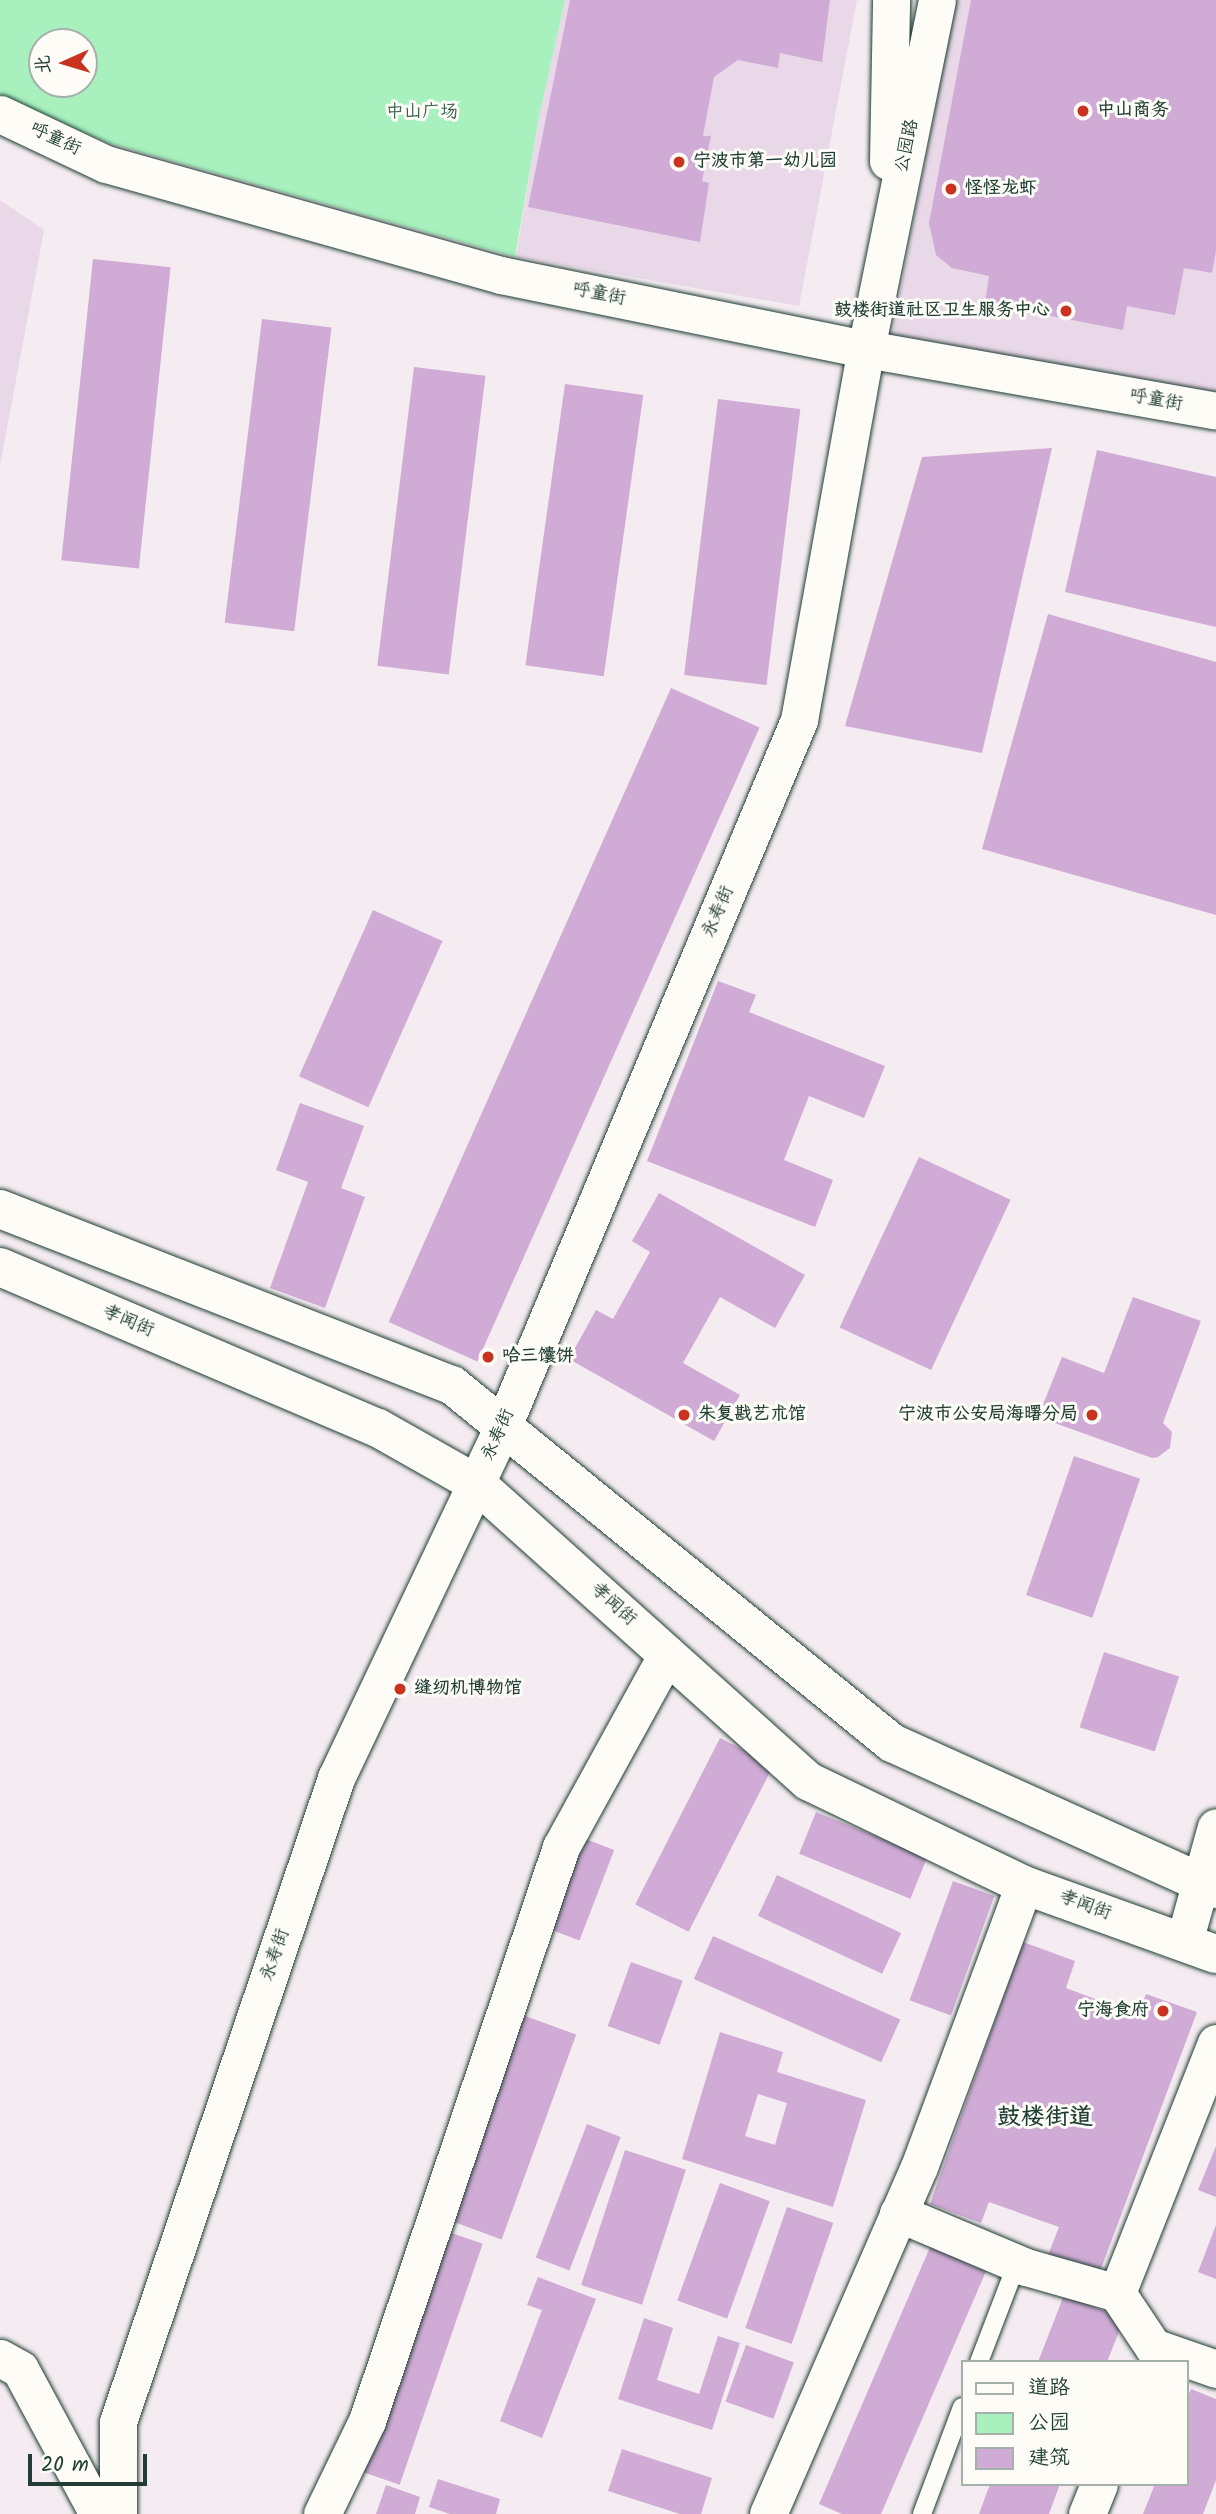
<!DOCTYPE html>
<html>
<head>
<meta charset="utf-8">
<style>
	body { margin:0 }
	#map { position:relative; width:1216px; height:2514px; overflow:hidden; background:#f4ecf0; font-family:Kalam,"LXGW WenKai TC",sans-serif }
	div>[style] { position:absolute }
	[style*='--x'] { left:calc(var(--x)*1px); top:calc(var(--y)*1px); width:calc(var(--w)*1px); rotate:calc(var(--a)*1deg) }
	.built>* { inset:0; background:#e9d8e8 }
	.green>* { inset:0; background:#a8f1bf }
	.building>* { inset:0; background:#d0abd5; transform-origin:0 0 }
	.roads { filter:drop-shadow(0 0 2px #1f3d34) drop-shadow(0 0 2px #1f3d34) }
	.lane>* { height:18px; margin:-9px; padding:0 9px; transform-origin:9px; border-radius:9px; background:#fdfcf7 }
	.street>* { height:37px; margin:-18.5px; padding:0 18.5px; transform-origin:18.5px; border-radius:18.5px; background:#fdfcf7 }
	.secondary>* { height:38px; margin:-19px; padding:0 19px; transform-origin:19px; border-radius:19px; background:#fdfcf7 }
	.dots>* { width:19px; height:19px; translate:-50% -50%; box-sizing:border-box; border:4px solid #fdfcf7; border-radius:50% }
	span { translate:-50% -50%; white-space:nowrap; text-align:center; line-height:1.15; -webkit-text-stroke:6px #fdfcf7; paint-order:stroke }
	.poi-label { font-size:18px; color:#1f3d34; font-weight:700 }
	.left { translate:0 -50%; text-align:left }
	.right { translate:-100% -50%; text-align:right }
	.park-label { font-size:18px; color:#3a6150 }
	.street-label { font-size:18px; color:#1f3d34 }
	.district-label { font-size:24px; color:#1f3d34; font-weight:700 }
	.legend { position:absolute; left:961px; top:2360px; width:228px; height:126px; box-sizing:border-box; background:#fdfcf7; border:2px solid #a4b0a9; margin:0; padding:9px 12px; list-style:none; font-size:21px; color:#1f3d34 }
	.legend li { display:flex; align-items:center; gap:14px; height:35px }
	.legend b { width:35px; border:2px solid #a4b0a9 }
	.north { position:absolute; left:28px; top:28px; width:70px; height:70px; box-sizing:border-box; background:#fdfcf7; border:2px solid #a4b0a9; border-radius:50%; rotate:266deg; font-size:19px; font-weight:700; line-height:28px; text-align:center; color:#1f3d34 }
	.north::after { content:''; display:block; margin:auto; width:24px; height:32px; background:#c8321e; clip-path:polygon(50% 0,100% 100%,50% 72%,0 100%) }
	.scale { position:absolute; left:28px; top:2454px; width:119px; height:32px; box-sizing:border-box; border:4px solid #1f3d34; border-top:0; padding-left:9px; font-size:21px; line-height:24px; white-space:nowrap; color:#1f3d34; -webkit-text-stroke:5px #fdfcf7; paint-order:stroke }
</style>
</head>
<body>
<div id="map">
	<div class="built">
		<i style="clip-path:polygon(565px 0,857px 0,799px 306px,516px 257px,539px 117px)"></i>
		<i style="clip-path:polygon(956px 0,1216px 0,1216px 403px,892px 336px)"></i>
		<i style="clip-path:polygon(0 200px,44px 230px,0 466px)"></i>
	</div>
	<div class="green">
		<i style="clip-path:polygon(evenodd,0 0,565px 0,539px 117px,515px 257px,108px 143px,0 95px,0 0,42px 42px,84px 42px,84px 84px,42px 84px,42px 42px)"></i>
	</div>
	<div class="building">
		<i style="clip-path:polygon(570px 0,830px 0,822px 62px,780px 53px,778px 68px,738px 60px,714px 77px,703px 136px,711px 136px,702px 181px,709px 183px,700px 242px,528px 207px)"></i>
		<i style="clip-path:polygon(971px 0,1216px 0,1216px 251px,1212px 273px,1184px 268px,1175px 315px,1127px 306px,1123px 330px,985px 303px,989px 276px,952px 268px,936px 255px,929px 223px)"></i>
		<i style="left:93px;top:259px;width:78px;height:303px;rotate:6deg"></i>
		<i style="left:262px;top:319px;width:70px;height:306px;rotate:7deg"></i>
		<i style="left:414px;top:367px;width:72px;height:301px;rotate:7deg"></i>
		<i style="left:565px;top:384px;width:79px;height:284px;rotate:8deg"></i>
		<i style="left:718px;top:399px;width:83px;height:278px;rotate:7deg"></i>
		<i style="clip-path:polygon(1052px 448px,982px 753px,845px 726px,922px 457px)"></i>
		<i style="clip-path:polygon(1097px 450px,1216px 477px,1216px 627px,1065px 592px)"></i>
		<i style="clip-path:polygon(1048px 614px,1216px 662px,1216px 915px,982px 849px)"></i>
		<i style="left:671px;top:688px;width:97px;height:694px;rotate:24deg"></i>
		<i style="left:373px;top:910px;width:76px;height:182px;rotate:24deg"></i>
		<i style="clip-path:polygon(718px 981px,756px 995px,749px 1012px,885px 1066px,864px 1118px,809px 1096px,784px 1160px,833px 1180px,815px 1227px,647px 1161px)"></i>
		<i style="clip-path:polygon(300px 1103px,364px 1126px,341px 1188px,365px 1197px,325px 1308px,270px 1288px,308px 1182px,276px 1170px)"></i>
		<i style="left:919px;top:1157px;width:101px;height:188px;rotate:25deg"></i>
		<i style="clip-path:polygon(659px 1193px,805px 1275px,775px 1328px,720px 1297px,683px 1363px,740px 1395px,714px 1441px,569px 1359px,596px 1310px,613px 1319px,650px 1252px,632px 1241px)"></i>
		<i style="clip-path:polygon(1133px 1297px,1201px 1321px,1163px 1423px,1172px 1432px,1170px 1448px,1158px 1457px,1152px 1458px,1038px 1417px,1062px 1357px,1104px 1373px)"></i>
		<i style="left:1074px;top:1456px;width:70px;height:147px;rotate:19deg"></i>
		<i style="left:1104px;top:1652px;width:79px;height:79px;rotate:18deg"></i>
		<i style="left:720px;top:1738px;width:60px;height:187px;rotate:27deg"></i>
		<i style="left:816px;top:1812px;width:120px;height:45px;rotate:22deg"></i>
		<i style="left:575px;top:1835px;width:42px;height:97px;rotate:21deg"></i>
		<i style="left:777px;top:1875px;width:137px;height:45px;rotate:25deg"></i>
		<i style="left:953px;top:1881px;width:44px;height:127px;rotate:20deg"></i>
		<i style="left:713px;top:1936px;width:205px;height:47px;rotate:24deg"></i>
		<i style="clip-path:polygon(1023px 1942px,1075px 1961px,1066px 1988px,1138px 2015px,1146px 1994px,1197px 2012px,1099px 2274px,1048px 2255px,1059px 2227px,989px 2202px,981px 2223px,930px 2204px)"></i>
		<i style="left:631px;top:1962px;width:55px;height:68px;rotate:20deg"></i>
		<i style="left:517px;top:2013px;width:63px;height:218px;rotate:20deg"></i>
		<i style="clip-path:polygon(evenodd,720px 2032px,783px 2052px,777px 2072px,866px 2100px,833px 2207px,682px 2159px,720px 2032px,758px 2094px,787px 2103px,775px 2145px,745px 2136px,758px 2094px)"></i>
		<i style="left:587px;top:2124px;width:36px;height:143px;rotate:21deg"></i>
		<i style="clip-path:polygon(1216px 2146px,1216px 2197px,1198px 2190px)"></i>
		<i style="left:625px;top:2150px;width:64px;height:142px;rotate:18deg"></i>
		<i style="left:720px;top:2183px;width:53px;height:125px;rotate:20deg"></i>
		<i style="left:787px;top:2207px;width:49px;height:128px;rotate:19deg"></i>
		<i style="clip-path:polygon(1216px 2225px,1216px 2279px,1198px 2272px)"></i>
		<i style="left:443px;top:2230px;width:42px;height:255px;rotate:19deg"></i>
		<i style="clip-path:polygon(931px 2245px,987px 2269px,881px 2514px,842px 2514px,819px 2504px)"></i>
		<i style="clip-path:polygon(538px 2277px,596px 2299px,542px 2438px,500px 2421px,542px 2310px,527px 2305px)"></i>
		<i style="clip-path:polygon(1064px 2295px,1124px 2319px,1107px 2362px,1038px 2362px)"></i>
		<i style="clip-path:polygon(644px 2318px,673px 2328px,657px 2380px,699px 2394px,718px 2336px,740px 2343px,712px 2430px,618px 2399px)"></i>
		<i style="left:746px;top:2345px;width:51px;height:60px;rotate:20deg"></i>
		<i style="clip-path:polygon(1191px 2389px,1216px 2399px,1216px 2480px,1203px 2514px,1143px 2514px,1155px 2484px,1186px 2484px,1186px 2401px)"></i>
		<i style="clip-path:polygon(622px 2449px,712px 2478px,701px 2514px,680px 2514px,608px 2491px)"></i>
		<i style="clip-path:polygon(438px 2479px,500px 2499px,496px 2514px,450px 2514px,429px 2507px)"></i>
		<i style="clip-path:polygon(990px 2484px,1060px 2484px,1049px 2514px,979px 2514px)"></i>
		<i style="clip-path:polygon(386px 2485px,420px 2497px,415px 2514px,376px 2514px)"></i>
	</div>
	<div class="roads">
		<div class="lane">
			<i style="--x:979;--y:2362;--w:106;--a:-69"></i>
			<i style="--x:922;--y:2514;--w:114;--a:-69.5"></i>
		</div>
		<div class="street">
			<i style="--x:0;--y:114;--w:117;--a:25.3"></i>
			<i style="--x:106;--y:164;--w:410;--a:15.7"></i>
			<i style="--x:501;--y:275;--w:372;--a:11.5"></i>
			<i style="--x:866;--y:349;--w:355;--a:10"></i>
			<i style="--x:888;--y:161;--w:161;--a:-88.9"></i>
			<i style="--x:1184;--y:1942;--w:119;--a:-74.5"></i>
			<i style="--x:898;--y:2213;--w:139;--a:22.9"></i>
			<i style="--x:1026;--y:2267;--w:95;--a:15.9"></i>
			<i style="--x:1117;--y:2293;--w:65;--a:56.3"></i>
			<i style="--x:1153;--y:2347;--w:67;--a:19.2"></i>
			<i style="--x:1117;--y:2293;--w:269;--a:-68.4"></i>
			<i style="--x:0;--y:2358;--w:23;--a:29"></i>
			<i style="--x:20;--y:2369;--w:165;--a:61.7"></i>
			<i style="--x:118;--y:2514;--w:92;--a:-90"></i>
			<i style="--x:118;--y:2422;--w:680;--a:-71.3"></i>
			<i style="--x:336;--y:1778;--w:390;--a:-64.6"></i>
			<i style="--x:503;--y:1426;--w:766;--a:-67.25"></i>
			<i style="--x:799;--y:720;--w:377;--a:-79.8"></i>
			<i style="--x:866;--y:349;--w:356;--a:-78.5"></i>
			<i style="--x:322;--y:2514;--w:103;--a:-64.2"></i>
			<i style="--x:367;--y:2421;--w:606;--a:-71.33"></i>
			<i style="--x:561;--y:1847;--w:220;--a:-61.2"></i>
			<i style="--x:768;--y:2514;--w:378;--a:-66.5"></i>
			<i style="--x:919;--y:2167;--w:301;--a:-69.6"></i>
			<i style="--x:1087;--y:2514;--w:32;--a:-68"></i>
		</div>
		<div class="secondary">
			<i style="--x:0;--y:1209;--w:485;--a:21.3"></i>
			<i style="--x:452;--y:1385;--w:567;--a:39.13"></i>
			<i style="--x:892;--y:1743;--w:355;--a:24.3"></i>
			<i style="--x:0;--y:1267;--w:411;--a:23.1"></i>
			<i style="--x:378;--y:1428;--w:114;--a:29.5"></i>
			<i style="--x:477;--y:1484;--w:445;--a:41.9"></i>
			<i style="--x:808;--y:1781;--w:240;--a:25.7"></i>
			<i style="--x:1024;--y:1885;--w:204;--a:19.8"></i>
		</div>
	</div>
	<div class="dots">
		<i style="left:1083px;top:111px;background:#c8321e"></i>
		<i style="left:679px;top:162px;background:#c8321e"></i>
		<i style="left:951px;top:189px;background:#c8321e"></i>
		<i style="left:1066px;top:311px;background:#c8321e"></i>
		<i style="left:488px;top:1357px;background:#c8321e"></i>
		<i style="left:684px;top:1415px;background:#c8321e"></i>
		<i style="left:1092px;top:1415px;background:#c8321e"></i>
		<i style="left:400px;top:1689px;background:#c8321e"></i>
		<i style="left:1163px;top:2011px;background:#c8321e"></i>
	</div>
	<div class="poi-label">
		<span class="left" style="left:1097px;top:111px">中山商务</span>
		<span class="left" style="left:693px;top:162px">宁波市第一幼儿园</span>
		<span class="left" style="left:965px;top:189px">怪怪龙虾</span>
		<span class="right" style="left:1050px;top:311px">鼓楼街道社区卫生服务中心</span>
		<span class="left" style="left:502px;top:1357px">哈三馕饼</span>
		<span class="left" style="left:698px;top:1415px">朱复戡艺术馆</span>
		<span class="right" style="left:1078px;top:1415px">宁波市公安局海曙分局</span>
		<span class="left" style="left:414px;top:1689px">缝纫机博物馆</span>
		<span class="right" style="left:1149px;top:2011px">宁海食府</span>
	</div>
	<div class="park-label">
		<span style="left:422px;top:113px">中山广场</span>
	</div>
	<div class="street-label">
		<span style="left:55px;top:140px;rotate:25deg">呼童街</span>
		<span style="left:908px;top:146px;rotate:-78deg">公园路</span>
		<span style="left:599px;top:295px;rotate:11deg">呼童街</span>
		<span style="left:1156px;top:401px;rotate:10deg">呼童街</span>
		<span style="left:719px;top:912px;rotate:-67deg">永寿街</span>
		<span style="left:128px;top:1322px;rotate:23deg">孝闻街</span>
		<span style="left:499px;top:1435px;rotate:-66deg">永寿街</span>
		<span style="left:613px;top:1605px;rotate:42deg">孝闻街</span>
		<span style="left:1085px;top:1906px;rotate:20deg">孝闻街</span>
		<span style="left:276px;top:1955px;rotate:-71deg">永寿街</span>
	</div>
	<div class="district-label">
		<span style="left:1045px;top:2118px">鼓楼街道</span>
	</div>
	<ul class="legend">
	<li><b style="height:9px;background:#fdfcf7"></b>道路</li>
	<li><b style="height:19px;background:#a8f1bf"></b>公园</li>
	<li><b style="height:19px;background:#d0abd5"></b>建筑</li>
	</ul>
	<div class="north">北</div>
	<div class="scale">20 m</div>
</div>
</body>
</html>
